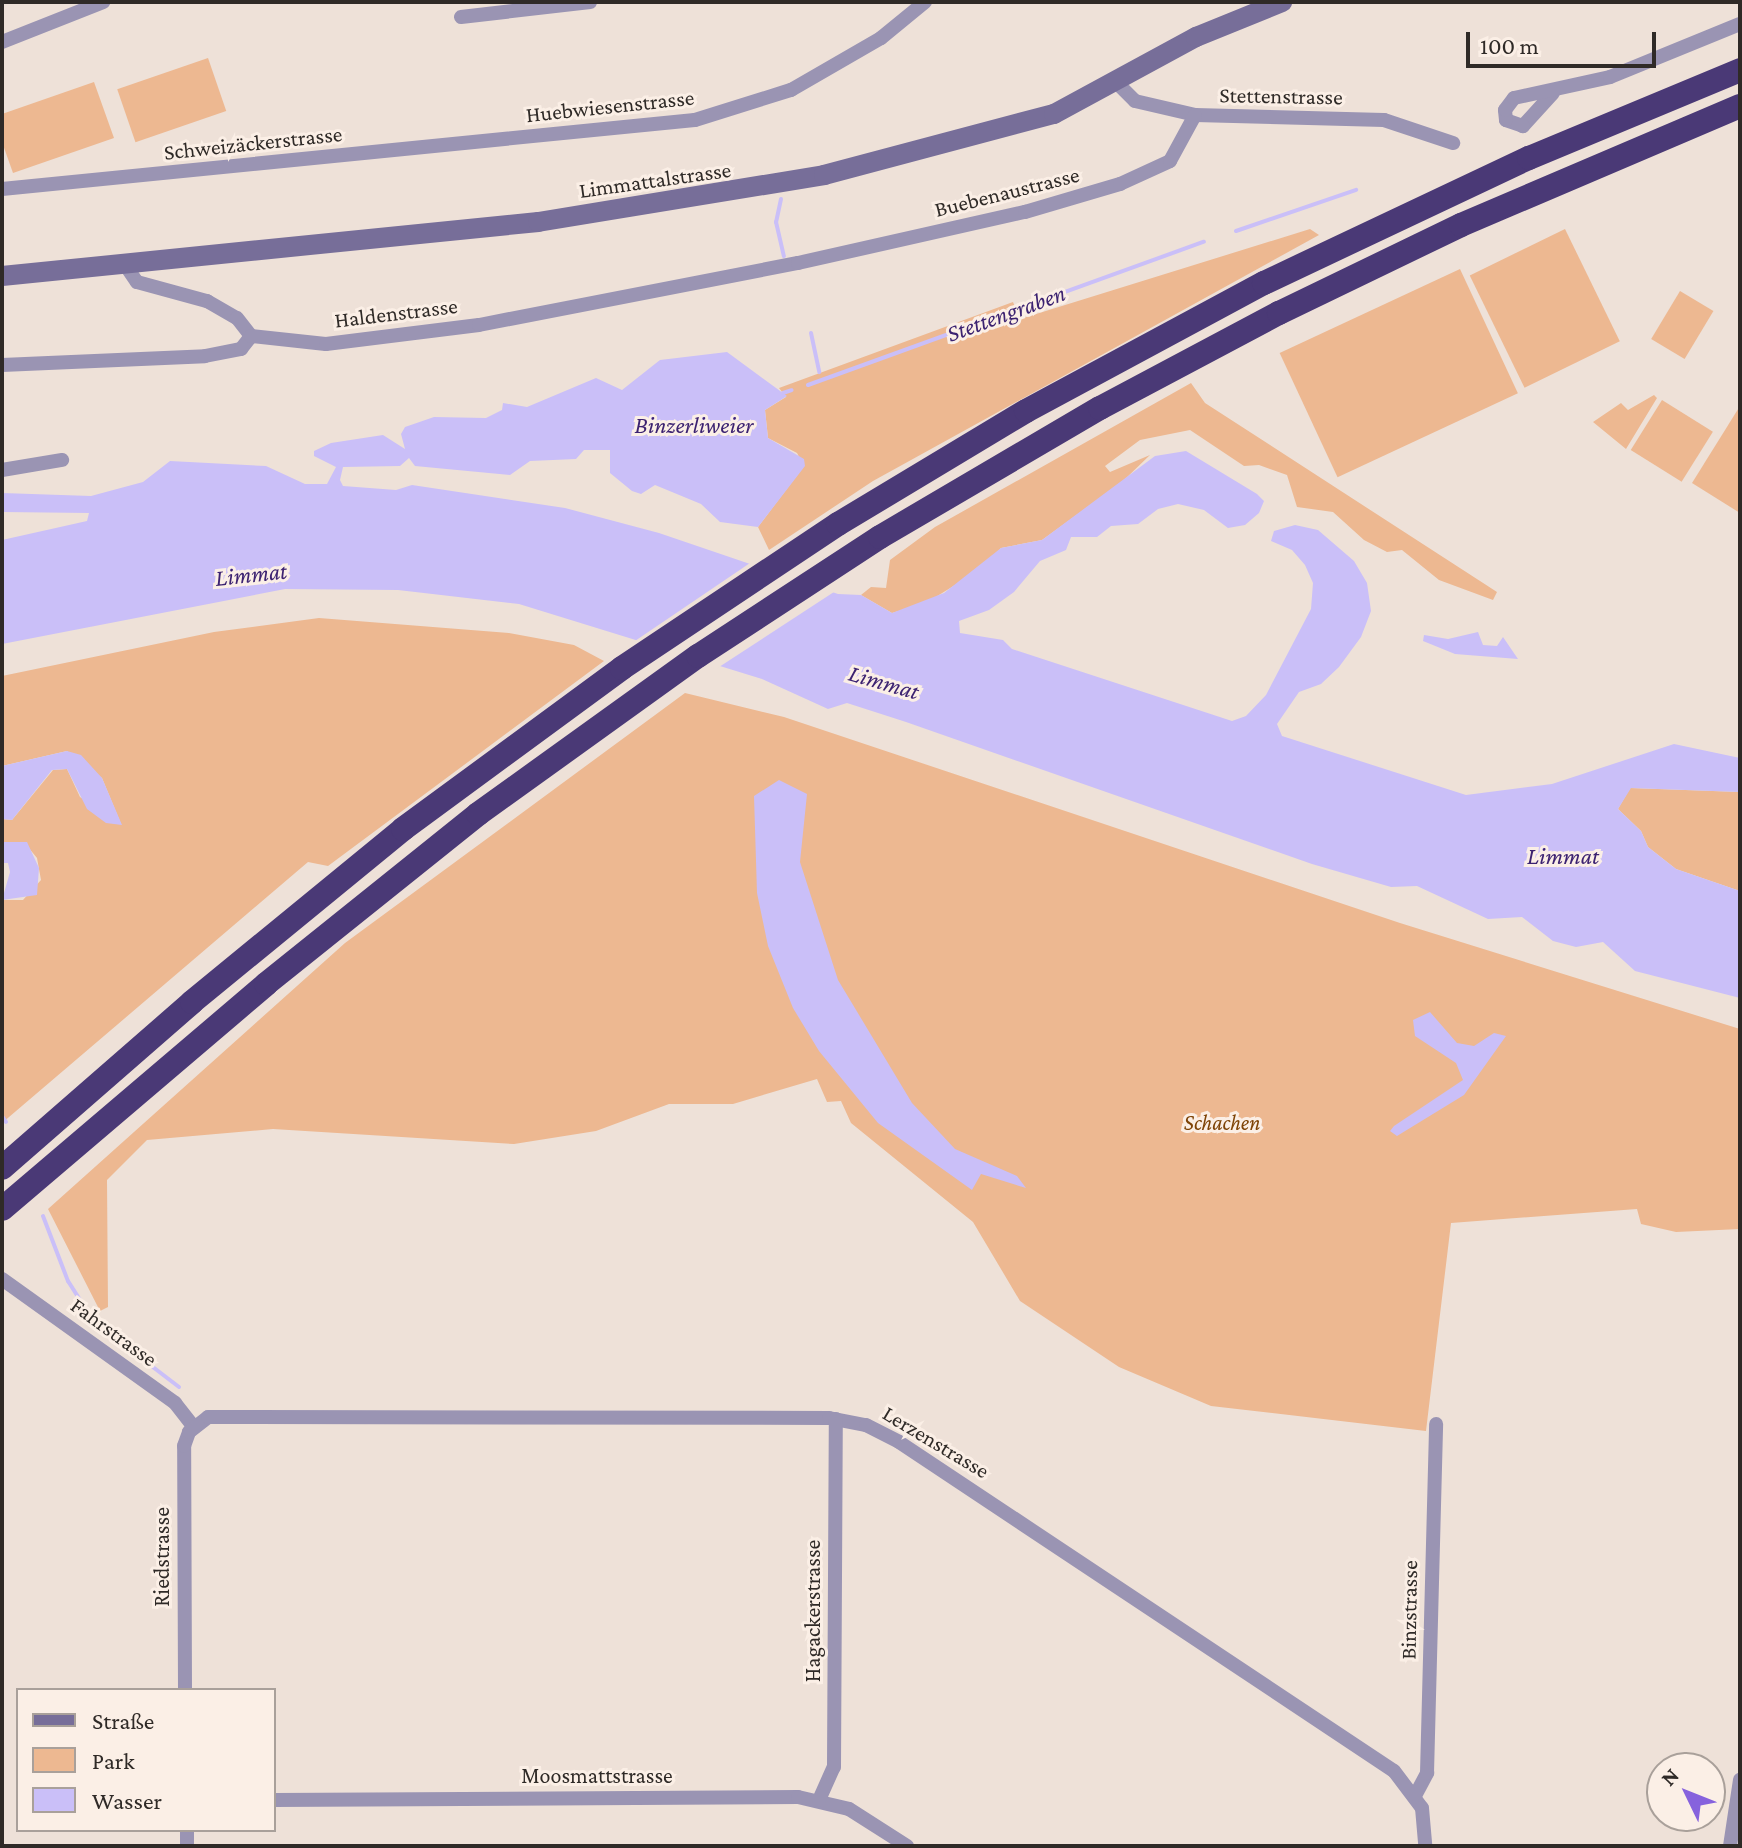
<!DOCTYPE html>
<html>
<head>
<meta charset="utf-8">
<style>
	body { margin:0 }
	#map { position:relative; width:1742px; height:1848px; overflow:hidden; background:#eee1d8; font-family:"Crimson Pro",serif }
	div>[style] { position:absolute }
	[style*='--x'] { left:calc(var(--x)*1px); top:calc(var(--y)*1px); width:calc(var(--w)*1px); rotate:calc(var(--a)*1deg) }
	.green>* { inset:0; background:#edb891; transform-origin:0 0 }
	.water>* { inset:0; background:#cabff8 }
	.pier>* { inset:0; background:#eee1d8 }
	.stream>* { height:4px; margin:-2px; padding:0 2px; transform-origin:2px; border-radius:2px; background:#cabff8 }
	.minor>* { height:14px; margin:-7px; padding:0 7px; transform-origin:7px; border-radius:7px; background:#9a94b3 }
	.secondary>* { height:20px; margin:-10px; padding:0 10px; transform-origin:10px; border-radius:10px; background:#776e99 }
	.motorway>* { height:24px; margin:-12px; padding:0 12px; transform-origin:12px; border-radius:12px; background:#4a3976 }
	span { translate:-50% -50%; white-space:nowrap; text-align:center; line-height:1.15; -webkit-text-stroke:6px #fbefe6; paint-order:stroke }
	.street-label { font-size:22px; color:#2f2a27 }
	.park-label { font-size:22px; color:#7e4306; font-style:italic }
	.water-label { font-size:24px; color:#3c2271; font-style:italic }
	.frame { position:absolute; inset:0; border:4px solid #2f2a27; pointer-events:none }
	.legend { position:absolute; left:16px; top:1688px; width:260px; height:144px; box-sizing:border-box; background:#fbefe6; border:2px solid #a9a09a; margin:0; padding:10px 14px; list-style:none; font-size:24px; color:#2f2a27 }
	.legend li { display:flex; align-items:center; gap:16px; height:40px }
	.legend b { width:40px; border:2px solid #a9a09a }
	.north { position:absolute; left:1646px; top:1752px; width:80px; height:80px; box-sizing:border-box; background:#fbefe6; border:2px solid #a9a09a; border-radius:50%; rotate:313deg; font-size:22px; font-weight:700; line-height:32px; text-align:center; color:#2f2a27 }
	.north::after { content:''; display:block; margin:auto; width:28px; height:36px; background:#8662dd; clip-path:polygon(50% 0,100% 100%,50% 72%,0 100%) }
	.scale { position:absolute; left:1466px; top:32px; width:190px; height:36px; box-sizing:border-box; border:4px solid #2f2a27; border-top:0; padding-left:10px; font-size:24px; line-height:28px; white-space:nowrap; color:#2f2a27; -webkit-text-stroke:6px #fbefe6; paint-order:stroke }
</style>
</head>
<body>
<div id="map">
	<div class="green">
		<i style="left:208px;top:58px;width:56px;height:96px;rotate:71deg"></i>
		<i style="clip-path:polygon(94px 82px,114px 138px,13px 173px,2px 142px,2px 114px)"></i>
		<i style="clip-path:polygon(1310px 229px,1319px 235px,873px 481px,769px 550px,758px 527px,804px 466px,797px 453px,768px 438px,765px 410px,786px 397px,779px 388px,1013px 302px,1020px 319px)"></i>
		<i style="left:1565px;top:229px;width:125px;height:106px;rotate:64deg"></i>
		<i style="left:1460px;top:269px;width:137px;height:199px;rotate:65deg"></i>
		<i style="left:1680px;top:291px;width:39px;height:56px;rotate:31deg"></i>
		<i style="clip-path:polygon(1191px 383px,1205px 403px,1497px 592px,1493px 600px,1439px 580px,1402px 550px,1387px 552px,1364px 540px,1333px 512px,1297px 507px,1287px 475px,1259px 465px,1244px 466px,1190px 430px,1140px 440px,1105px 466px,1110px 472px,1150px 455px,1121px 483px,1042px 540px,1001px 548px,981px 569px,926px 603px,892px 613px,861px 595px,871px 587px,886px 588px,890px 560px,935px 527px)"></i>
		<i style="clip-path:polygon(1654px 395px,1657px 398px,1626px 449px,1593px 422px,1621px 403px,1628px 410px)"></i>
		<i style="left:1662px;top:400px;width:60px;height:59px;rotate:32deg"></i>
		<i style="clip-path:polygon(1740px 406px,1740px 513px,1692px 483px)"></i>
		<i style="clip-path:polygon(319px 618px,509px 633px,574px 645px,604px 661px,328px 866px,308px 862px,2px 1123px,2px 900px,23px 900px,41px 880px,37px 858px,28px 847px,2px 842px,2px 819px,12px 820px,53px 770px,67px 769px,80px 797px,121px 824px,102px 778px,67px 751px,2px 766px,2px 676px,214px 632px)"></i>
		<i style="clip-path:polygon(685px 693px,784px 717px,1400px 923px,1740px 1029px,1740px 1229px,1676px 1232px,1641px 1224px,1637px 1209px,1451px 1223px,1426px 1431px,1211px 1406px,1119px 1367px,1020px 1301px,973px 1222px,851px 1123px,841px 1101px,827px 1102px,817px 1079px,733px 1104px,669px 1104px,596px 1131px,514px 1144px,273px 1129px,147px 1140px,107px 1180px,108px 1307px,100px 1311px,48px 1209px,345px 943px)"></i>
		<i style="clip-path:polygon(1630px 788px,1740px 792px,1740px 891px,1676px 869px,1648px 847px,1641px 831px,1618px 809px)"></i>
	</div>
	<div class="water">
		<i style="clip-path:polygon(727px 352px,787px 396px,765px 410px,768px 438px,804px 459px,805px 466px,758px 527px,720px 522px,701px 504px,655px 485px,641px 494px,632px 491px,610px 473px,610px 450px,584px 450px,576px 459px,530px 461px,510px 475px,415px 466px,409px 458px,400px 466px,343px 467px,340px 480px,343px 486px,396px 490px,412px 485px,565px 508px,659px 533px,838px 594px,861px 595px,892px 613px,944px 593px,1001px 548px,1042px 540px,1155px 456px,1186px 451px,1257px 494px,1264px 501px,1259px 513px,1245px 525px,1228px 528px,1204px 510px,1178px 504px,1158px 509px,1138px 524px,1111px 526px,1097px 537px,1071px 537px,1066px 550px,1040px 561px,1014px 592px,989px 610px,959px 621px,960px 633px,1003px 640px,1012px 649px,1232px 721px,1246px 716px,1266px 695px,1311px 609px,1313px 583px,1305px 565px,1292px 550px,1271px 541px,1274px 531px,1295px 525px,1318px 530px,1354px 561px,1367px 583px,1371px 611px,1361px 637px,1339px 667px,1321px 684px,1299px 692px,1277px 724px,1282px 736px,1466px 795px,1552px 784px,1674px 744px,1740px 758px,1740px 792px,1631px 788px,1618px 809px,1641px 831px,1648px 847px,1676px 869px,1740px 891px,1740px 998px,1635px 971px,1603px 942px,1576px 947px,1553px 941px,1522px 917px,1488px 919px,1417px 886px,1391px 887px,1312px 864px,906px 722px,847px 703px,828px 709px,762px 679px,519px 604px,398px 590px,285px 589px,2px 644px,2px 540px,87px 521px,89px 513px,2px 512px,2px 493px,91px 496px,143px 482px,170px 461px,266px 466px,305px 484px,327px 484px,336px 467px,314px 456px,314px 451px,331px 443px,383px 435px,405px 449px,401px 434px,405px 427px,434px 417px,486px 418px,502px 410px,503px 403px,527px 407px,596px 378px,622px 390px,660px 360px)"></i>
		<i style="clip-path:polygon(1478px 632px,1483px 645px,1497px 646px,1503px 637px,1518px 659px,1455px 654px,1423px 641px,1424px 635px,1448px 639px)"></i>
		<i style="clip-path:polygon(67px 751px,81px 755px,102px 778px,122px 825px,106px 823px,87px 809px,67px 769px,52px 770px,12px 820px,2px 819px,2px 766px)"></i>
		<i style="clip-path:polygon(779px 780px,807px 794px,800px 862px,838px 980px,912px 1103px,955px 1149px,1017px 1176px,1026px 1188px,981px 1174px,972px 1190px,878px 1123px,819px 1051px,793px 1008px,768px 946px,757px 893px,754px 796px)"></i>
		<i style="clip-path:polygon(2px 842px,27px 842px,39px 868px,37px 895px,2px 900px,10px 872px,8px 863px,2px 863px)"></i>
		<i style="clip-path:polygon(1430px 1012px,1457px 1043px,1474px 1046px,1494px 1033px,1506px 1036px,1464px 1095px,1397px 1136px,1390px 1131px,1394px 1126px,1463px 1080px,1456px 1063px,1415px 1036px,1413px 1020px)"></i>
	</div>
	<div class="pier">
		<i style="clip-path:polygon(753px 561px,837px 590px,716px 669px,632px 643px)"></i>
	</div>
	<div class="stream">
		<i style="--x:781;--y:199;--w:24;--a:102"></i>
		<i style="--x:776;--y:222;--w:35;--a:77"></i>
		<i style="--x:1236;--y:231;--w:127;--a:-18.9"></i>
		<i style="--x:811;--y:333;--w:40;--a:78"></i>
		<i style="--x:808;--y:385;--w:421;--a:-19.9"></i>
		<i style="--x:783;--y:393;--w:9;--a:-18"></i>
		<i style="--x:2;--y:1116;--w:7;--a:56"></i>
		<i style="--x:43;--y:1216;--w:70;--a:69"></i>
		<i style="--x:68;--y:1281;--w:49;--a:57.6"></i>
		<i style="--x:94;--y:1322;--w:107;--a:37.4"></i>
	</div>
	<div class="minor">
		<i style="--x:461;--y:17;--w:130;--a:-6.6"></i>
		<i style="--x:2;--y:42;--w:109;--a:-21.6"></i>
		<i style="--x:1115;--y:81;--w:28;--a:45"></i>
		<i style="--x:1135;--y:101;--w:62;--a:13.1"></i>
		<i style="--x:1195;--y:115;--w:189;--a:1.5"></i>
		<i style="--x:1384;--y:120;--w:73;--a:18.4"></i>
		<i style="--x:1553;--y:93;--w:45;--a:132.3"></i>
		<i style="--x:1523;--y:126;--w:18;--a:-161"></i>
		<i style="--x:1506;--y:120;--w:10;--a:-96"></i>
		<i style="--x:1505;--y:110;--w:15;--a:-53"></i>
		<i style="--x:1514;--y:98;--w:98;--a:-12.3"></i>
		<i style="--x:1610;--y:77;--w:140;--a:-22.2"></i>
		<i style="--x:2;--y:189;--w:696;--a:-5.69"></i>
		<i style="--x:695;--y:120;--w:101;--a:-17.4"></i>
		<i style="--x:791;--y:90;--w:104;--a:-30"></i>
		<i style="--x:881;--y:38;--w:57;--a:-39.3"></i>
		<i style="--x:124;--y:263;--w:23;--a:56"></i>
		<i style="--x:137;--y:282;--w:73;--a:15.2"></i>
		<i style="--x:207;--y:301;--w:34;--a:30"></i>
		<i style="--x:237;--y:318;--w:23;--a:52"></i>
		<i style="--x:2;--y:365;--w:203;--a:-2.5"></i>
		<i style="--x:205;--y:356;--w:37;--a:-11"></i>
		<i style="--x:241;--y:349;--w:16;--a:-52"></i>
		<i style="--x:251;--y:336;--w:75;--a:6.1"></i>
		<i style="--x:326;--y:344;--w:154;--a:-7.1"></i>
		<i style="--x:479;--y:325;--w:325;--a:-11"></i>
		<i style="--x:798;--y:263;--w:233;--a:-12.7"></i>
		<i style="--x:1025;--y:212;--w:99;--a:-16.4"></i>
		<i style="--x:1120;--y:184;--w:55;--a:-24.7"></i>
		<i style="--x:1170;--y:161;--w:52;--a:-61.5"></i>
		<i style="--x:2;--y:470;--w:61;--a:-9.5"></i>
		<i style="--x:2;--y:1279;--w:213;--a:35.6"></i>
		<i style="--x:175;--y:1403;--w:31;--a:52"></i>
		<i style="--x:185;--y:1690;--w:244;--a:-90.2"></i>
		<i style="--x:184;--y:1446;--w:15;--a:-70"></i>
		<i style="--x:189;--y:1432;--w:24;--a:-38"></i>
		<i style="--x:208;--y:1417;--w:621;--a:0.09"></i>
		<i style="--x:829;--y:1418;--w:38;--a:11"></i>
		<i style="--x:866;--y:1425;--w:37;--a:27"></i>
		<i style="--x:899;--y:1442;--w:594;--a:33.61"></i>
		<i style="--x:1394;--y:1771;--w:46;--a:52.9"></i>
		<i style="--x:1422;--y:1808;--w:38;--a:85"></i>
		<i style="--x:1416;--y:1794;--w:24;--a:-62"></i>
		<i style="--x:1427;--y:1773;--w:349;--a:-88.5"></i>
		<i style="--x:274;--y:1800;--w:524;--a:-0.33"></i>
		<i style="--x:798;--y:1797;--w:52;--a:13.2"></i>
		<i style="--x:849;--y:1809;--w:69;--a:32.5"></i>
		<i style="--x:819;--y:1800;--w:36;--a:-66"></i>
		<i style="--x:834;--y:1767;--w:348;--a:-89.7"></i>
		<i style="--x:187;--y:1830;--w:16;--a:90"></i>
		<i style="--x:1730;--y:1846;--w:67;--a:-81.4"></i>
	</div>
	<div class="secondary">
		<i style="--x:2;--y:276;--w:539;--a:-5.75"></i>
		<i style="--x:538;--y:222;--w:290;--a:-9.3"></i>
		<i style="--x:824;--y:175;--w:238;--a:-14.9"></i>
		<i style="--x:1054;--y:114;--w:162;--a:-28.5"></i>
		<i style="--x:1196;--y:37;--w:93;--a:-22.1"></i>
	</div>
	<div class="motorway">
		<i style="--x:2;--y:1168;--w:252;--a:-41.1"></i>
		<i style="--x:192;--y:1002;--w:273;--a:-39.3"></i>
		<i style="--x:403;--y:829;--w:272;--a:-36.3"></i>
		<i style="--x:622;--y:668;--w:260;--a:-33.7"></i>
		<i style="--x:838;--y:524;--w:219;--a:-31"></i>
		<i style="--x:1026;--y:411;--w:270;--a:-28.3"></i>
		<i style="--x:1264;--y:283;--w:293;--a:-25.3"></i>
		<i style="--x:1529;--y:158;--w:229;--a:-22.6"></i>
		<i style="--x:2;--y:1209;--w:347;--a:-40.4"></i>
		<i style="--x:266;--y:984;--w:272;--a:-38.7"></i>
		<i style="--x:478;--y:814;--w:271;--a:-35.7"></i>
		<i style="--x:698;--y:656;--w:217;--a:-33.2"></i>
		<i style="--x:880;--y:537;--w:255;--a:-30.4"></i>
		<i style="--x:1100;--y:408;--w:203;--a:-28"></i>
		<i style="--x:1279;--y:313;--w:202;--a:-25.8"></i>
		<i style="--x:1461;--y:225;--w:303;--a:-23.1"></i>
	</div>
	<div class="street-label">
		<span style="left:1281px;top:96px;rotate:1deg">Stettenstrasse</span>
		<span style="left:610px;top:106px;rotate:-6deg">Huebwiesenstrasse</span>
		<span style="left:253px;top:143px;rotate:-6deg">Schweizäckerstrasse</span>
		<span style="left:655px;top:180px;rotate:-8deg">Limmattalstrasse</span>
		<span style="left:1007px;top:192px;rotate:-14deg">Buebenaustrasse</span>
		<span style="left:396px;top:313px;rotate:-7deg">Haldenstrasse</span>
		<span style="left:114px;top:1332px;rotate:36deg">Fahrstrasse</span>
		<span style="left:936px;top:1442px;rotate:31deg">Lerzenstrasse</span>
		<span style="left:162px;top:1557px;rotate:-90deg">Riedstrasse</span>
		<span style="left:1409px;top:1610px;rotate:-89deg">Binzstrasse</span>
		<span style="left:813px;top:1611px;rotate:-90deg">Hagackerstrasse</span>
		<span style="left:597px;top:1776px">Moosmattstrasse</span>
	</div>
	<div class="park-label">
		<span style="left:1222px;top:1123px">Schachen</span>
	</div>
	<div class="water-label">
		<span style="left:1006px;top:313px;rotate:-20deg">Stettengraben</span>
		<span style="left:694px;top:425px">Binzerliweier</span>
		<span style="left:251px;top:574px;rotate:-6deg">Limmat</span>
		<span style="left:884px;top:682px;rotate:16deg">Limmat</span>
		<span style="left:1563px;top:856px">Limmat</span>
	</div>
	<div class="frame"></div>
	<ul class="legend">
	<li><b style="height:10px;background:#776e99"></b>Straße</li>
	<li><b style="height:22px;background:#edb891"></b>Park</li>
	<li><b style="height:22px;background:#cabff8"></b>Wasser</li>
	</ul>
	<div class="north">N</div>
	<div class="scale">100 m</div>
</div>
</body>
</html>
